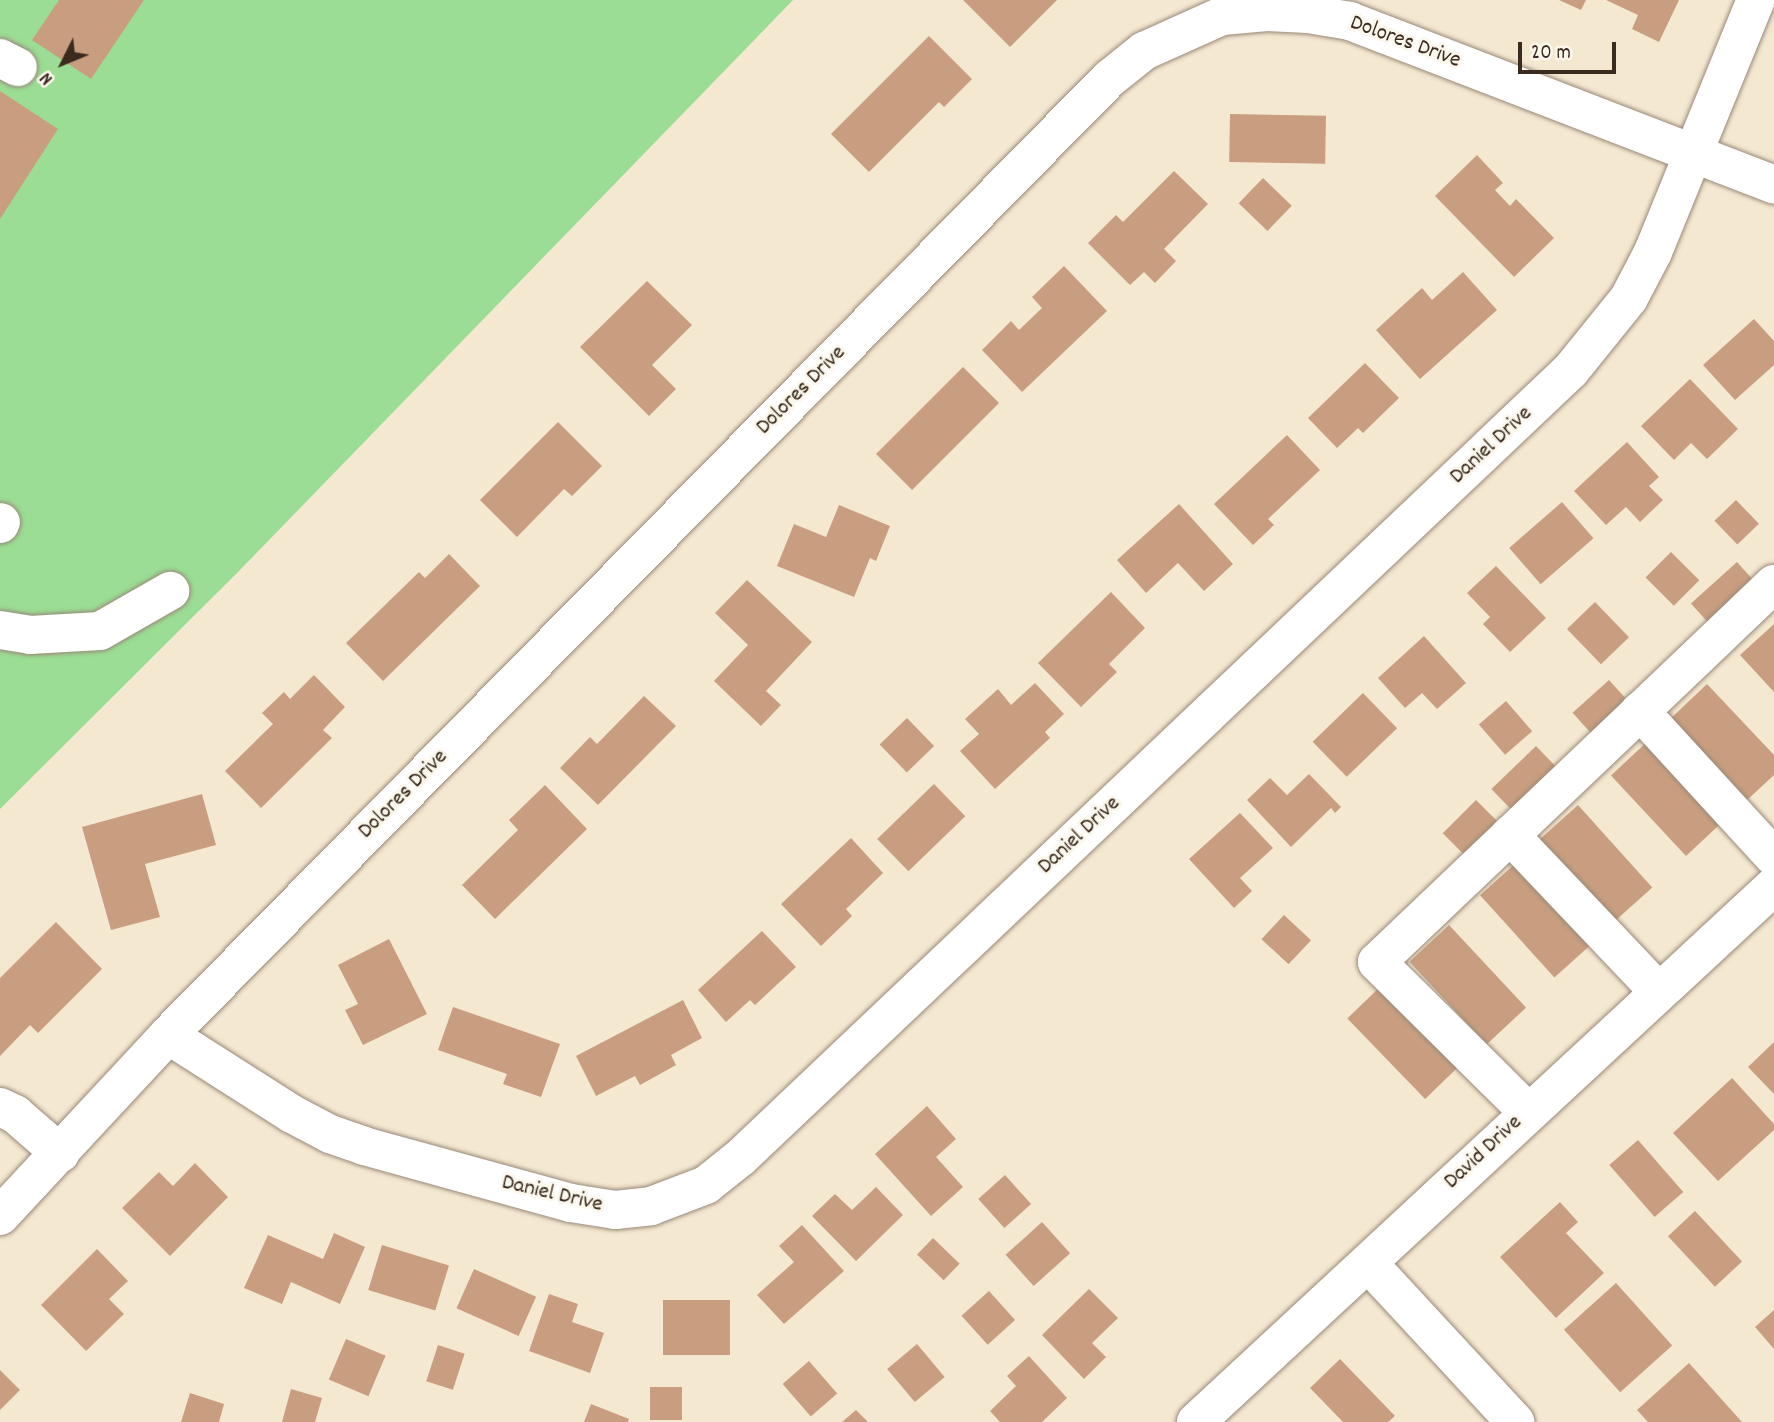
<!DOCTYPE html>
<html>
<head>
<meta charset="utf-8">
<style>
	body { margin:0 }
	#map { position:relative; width:1774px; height:1422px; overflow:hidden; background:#f5e8d1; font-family:Dekko,sans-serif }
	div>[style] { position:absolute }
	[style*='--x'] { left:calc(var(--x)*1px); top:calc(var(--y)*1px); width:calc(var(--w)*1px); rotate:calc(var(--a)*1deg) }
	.green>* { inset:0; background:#9bdd94 }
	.building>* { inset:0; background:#c99e80; transform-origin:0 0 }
	.roads { filter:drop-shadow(0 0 2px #988978) drop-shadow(0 0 2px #988978) }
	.minor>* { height:38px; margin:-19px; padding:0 19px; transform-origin:19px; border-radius:19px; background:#fff }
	span { translate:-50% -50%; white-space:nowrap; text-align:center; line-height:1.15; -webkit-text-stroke:6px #fbf7ec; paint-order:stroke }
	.street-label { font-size:23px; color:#3b2a1e }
	.north { position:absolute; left:28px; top:28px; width:70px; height:70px; -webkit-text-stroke:5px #fbf7ec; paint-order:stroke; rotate:227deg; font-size:19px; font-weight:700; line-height:28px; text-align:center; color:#3b2a1e }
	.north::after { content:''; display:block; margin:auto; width:24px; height:32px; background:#3b2a1e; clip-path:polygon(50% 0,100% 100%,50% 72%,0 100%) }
	.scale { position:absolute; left:1518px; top:42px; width:98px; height:32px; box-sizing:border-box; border:4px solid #3b2a1e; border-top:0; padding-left:9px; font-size:21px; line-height:24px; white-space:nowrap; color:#3b2a1e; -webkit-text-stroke:5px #fbf7ec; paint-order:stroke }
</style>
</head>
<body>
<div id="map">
	<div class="green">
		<i style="clip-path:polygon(0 0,793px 0,239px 571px,0 809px)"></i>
	</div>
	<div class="building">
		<i style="clip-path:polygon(59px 0,144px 0,91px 79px,32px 40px)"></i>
		<i style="clip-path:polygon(963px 0,1057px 0,1010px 47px)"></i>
		<i style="clip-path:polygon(1559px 0,1586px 0,1581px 10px)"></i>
		<i style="clip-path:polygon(1606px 0,1679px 0,1659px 42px,1632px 29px,1638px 15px)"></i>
		<i style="clip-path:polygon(929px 36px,972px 79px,944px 107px,939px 102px,869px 172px,831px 134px)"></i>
		<i style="clip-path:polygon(0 91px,58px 129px,0 219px)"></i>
		<i style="left:1230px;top:114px;width:96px;height:48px;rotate:1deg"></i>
		<i style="clip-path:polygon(1477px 155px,1503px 183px,1495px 190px,1510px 206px,1516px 199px,1554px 238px,1514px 277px,1435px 196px)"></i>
		<i style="clip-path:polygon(1174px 171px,1208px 204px,1164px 249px,1176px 261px,1155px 283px,1144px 272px,1130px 285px,1088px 243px,1116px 215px,1123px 222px)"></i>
		<i style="left:1263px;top:178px;width:40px;height:35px;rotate:44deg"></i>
		<i style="clip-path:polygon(1064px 266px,1107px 311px,1022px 392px,982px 350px,1011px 321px,1019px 330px,1042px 308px,1032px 297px)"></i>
		<i style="clip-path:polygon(1463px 272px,1497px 310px,1420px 379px,1376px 330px,1422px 288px,1432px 300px)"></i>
		<i style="clip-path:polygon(647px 281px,692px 325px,652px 365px,676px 389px,649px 416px,580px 347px)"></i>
		<i style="clip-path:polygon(1754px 319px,1774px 341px,1774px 365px,1735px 400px,1703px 365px)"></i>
		<i style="clip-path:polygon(1365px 363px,1399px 398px,1363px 433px,1358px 428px,1337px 448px,1308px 418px)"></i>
		<i style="left:963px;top:367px;width:51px;height:123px;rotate:45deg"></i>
		<i style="clip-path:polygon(1690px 379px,1738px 429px,1707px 459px,1691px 443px,1674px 460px,1641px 426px)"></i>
		<i style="clip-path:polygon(558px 422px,602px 466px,572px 496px,564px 489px,517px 537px,480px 500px)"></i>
		<i style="clip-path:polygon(1287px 435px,1320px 470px,1268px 519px,1274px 525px,1253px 545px,1214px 504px)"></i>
		<i style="clip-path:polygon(1627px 442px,1659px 477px,1649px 486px,1663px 500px,1640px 522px,1626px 507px,1606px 525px,1574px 491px)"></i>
		<i style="left:1736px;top:500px;width:33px;height:30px;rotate:46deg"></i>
		<i style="left:1562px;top:502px;width:48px;height:70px;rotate:49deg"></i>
		<i style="clip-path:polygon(1179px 504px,1233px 564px,1204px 591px,1178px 563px,1146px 593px,1117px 560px)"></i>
		<i style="clip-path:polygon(839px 505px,890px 526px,876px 561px,870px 558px,854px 597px,777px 566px,794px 524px,826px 537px)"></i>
		<i style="left:1671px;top:552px;width:40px;height:36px;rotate:45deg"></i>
		<i style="clip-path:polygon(449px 554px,480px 586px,383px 681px,346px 643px,419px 572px,425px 578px)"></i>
		<i style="left:1737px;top:562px;width:36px;height:62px;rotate:48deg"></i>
		<i style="clip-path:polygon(1496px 566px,1546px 618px,1510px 652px,1483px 624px,1490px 617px,1467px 593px)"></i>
		<i style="clip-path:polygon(747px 580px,812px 642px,766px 691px,781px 705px,761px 726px,714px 681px,748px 645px,715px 613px)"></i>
		<i style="clip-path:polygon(1111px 592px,1145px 628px,1109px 664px,1117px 672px,1081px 707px,1038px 663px)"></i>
		<i style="left:1595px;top:602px;width:49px;height:39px;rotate:46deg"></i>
		<i style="clip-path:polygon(1774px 624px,1774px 692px,1740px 655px)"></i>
		<i style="clip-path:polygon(1424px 636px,1466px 683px,1437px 709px,1422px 693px,1405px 708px,1378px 678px)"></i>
		<i style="clip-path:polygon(314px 675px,345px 707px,323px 730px,332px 738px,261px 808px,225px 771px,273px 724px,262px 713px,284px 692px,290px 699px)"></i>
		<i style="left:1609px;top:680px;width:38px;height:49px;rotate:48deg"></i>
		<i style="clip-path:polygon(1035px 683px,1064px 714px,1045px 732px,1050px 738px,995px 789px,960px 751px,979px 734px,965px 719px,998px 689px,1011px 705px)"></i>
		<i style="clip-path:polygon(1707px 684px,1774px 755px,1774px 775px,1745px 802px,1669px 720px)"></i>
		<i style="left:1363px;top:693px;width:49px;height:70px;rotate:46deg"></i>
		<i style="clip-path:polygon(644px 696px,676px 726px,598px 805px,560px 768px,590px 737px,597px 744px)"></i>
		<i style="left:1506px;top:701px;width:40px;height:36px;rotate:49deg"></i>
		<i style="left:907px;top:718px;width:39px;height:38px;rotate:46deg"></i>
		<i style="left:1649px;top:740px;width:110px;height:52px;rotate:47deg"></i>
		<i style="left:1536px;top:746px;width:35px;height:62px;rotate:46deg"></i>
		<i style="clip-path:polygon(1309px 774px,1341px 807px,1335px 813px,1331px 808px,1291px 847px,1247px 800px,1270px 778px,1287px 795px)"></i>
		<i style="left:934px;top:784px;width:45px;height:79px;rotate:46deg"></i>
		<i style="clip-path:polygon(545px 785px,587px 829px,495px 919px,462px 885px,518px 830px,509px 820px)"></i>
		<i style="clip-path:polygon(202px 794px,216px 845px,145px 864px,160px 917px,111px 930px,82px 827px)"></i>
		<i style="left:1476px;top:800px;width:35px;height:47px;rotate:45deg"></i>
		<i style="left:1578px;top:805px;width:111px;height:52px;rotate:48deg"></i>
		<i style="clip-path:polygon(1240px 813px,1273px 848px,1240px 878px,1252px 891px,1234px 908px,1189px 859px)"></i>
		<i style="clip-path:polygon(851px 838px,883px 873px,846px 909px,852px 916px,821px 946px,781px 904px)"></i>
		<i style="left:1518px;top:861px;width:111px;height:51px;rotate:48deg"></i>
		<i style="left:1284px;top:915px;width:37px;height:33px;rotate:43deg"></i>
		<i style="clip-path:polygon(56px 922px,102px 969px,38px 1033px,30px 1025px,0 1056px,0 978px)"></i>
		<i style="left:1449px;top:925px;width:113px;height:54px;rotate:47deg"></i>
		<i style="clip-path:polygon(762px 931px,796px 967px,755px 1005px,750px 1000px,726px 1022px,698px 990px)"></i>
		<i style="clip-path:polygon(389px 939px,427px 1014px,363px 1045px,345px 1010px,358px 1004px,338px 965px)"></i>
		<i style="left:1384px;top:983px;width:112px;height:51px;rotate:46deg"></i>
		<i style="clip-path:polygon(683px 1000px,702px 1038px,671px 1055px,676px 1065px,640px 1085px,635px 1076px,596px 1096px,576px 1056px)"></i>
		<i style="clip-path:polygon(453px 1007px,560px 1044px,541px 1097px,503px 1084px,507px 1074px,438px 1050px)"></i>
		<i style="clip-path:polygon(1774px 1042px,1774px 1094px,1748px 1067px)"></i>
		<i style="clip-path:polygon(1732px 1078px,1774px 1124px,1774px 1130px,1718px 1181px,1673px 1133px)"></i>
		<i style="clip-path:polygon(927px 1106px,956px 1139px,936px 1157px,963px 1187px,931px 1216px,875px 1154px)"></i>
		<i style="left:1638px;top:1140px;width:69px;height:38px;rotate:49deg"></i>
		<i style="clip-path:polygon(195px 1163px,228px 1197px,170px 1256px,122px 1208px,159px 1172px,173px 1186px)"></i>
		<i style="left:1005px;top:1175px;width:39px;height:36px;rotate:48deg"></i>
		<i style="clip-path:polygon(876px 1187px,903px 1215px,856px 1261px,812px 1216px,835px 1194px,852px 1210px)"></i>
		<i style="clip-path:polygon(1560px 1202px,1578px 1222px,1566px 1233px,1604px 1273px,1556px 1318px,1500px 1257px)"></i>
		<i style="left:1695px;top:1211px;width:69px;height:37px;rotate:47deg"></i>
		<i style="left:1042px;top:1222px;width:42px;height:49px;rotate:48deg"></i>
		<i style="clip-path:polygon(802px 1225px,844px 1271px,784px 1324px,757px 1295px,794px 1262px,779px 1246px)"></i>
		<i style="clip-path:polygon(334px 1233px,365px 1247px,340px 1304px,291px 1282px,282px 1304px,244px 1288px,268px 1235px,323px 1259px)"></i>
		<i style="left:933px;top:1238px;width:37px;height:23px;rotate:44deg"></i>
		<i style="left:382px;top:1245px;width:70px;height:47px;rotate:17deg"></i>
		<i style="clip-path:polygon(97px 1249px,128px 1281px,109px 1299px,124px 1314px,86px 1351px,41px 1305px)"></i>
		<i style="left:474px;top:1269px;width:68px;height:43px;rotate:24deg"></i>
		<i style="left:1616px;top:1283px;width:84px;height:70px;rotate:48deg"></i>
		<i style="clip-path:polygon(1089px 1289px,1118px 1318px,1092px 1343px,1106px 1357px,1084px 1379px,1042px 1335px)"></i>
		<i style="left:989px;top:1291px;width:39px;height:37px;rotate:48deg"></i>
		<i style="clip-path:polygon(549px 1294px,578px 1304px,572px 1322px,604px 1333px,590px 1373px,529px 1351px)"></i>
		<i style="left:730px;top:1300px;width:55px;height:67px;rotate:90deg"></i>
		<i style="clip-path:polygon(1774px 1310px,1774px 1349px,1755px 1327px)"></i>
		<i style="left:346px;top:1339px;width:43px;height:44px;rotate:23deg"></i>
		<i style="left:917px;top:1344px;width:43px;height:39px;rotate:50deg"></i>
		<i style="left:438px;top:1345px;width:28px;height:38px;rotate:18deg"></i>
		<i style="clip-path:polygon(1029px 1356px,1067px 1398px,1042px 1422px,1000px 1422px,990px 1411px,1016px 1386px,1007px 1376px)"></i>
		<i style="clip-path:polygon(1340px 1359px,1395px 1416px,1388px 1422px,1343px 1422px,1310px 1388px)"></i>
		<i style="left:809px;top:1361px;width:43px;height:35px;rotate:49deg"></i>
		<i style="clip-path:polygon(1689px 1363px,1742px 1422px,1648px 1422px,1637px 1410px)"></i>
		<i style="clip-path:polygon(0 1370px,20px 1390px,0 1410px)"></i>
		<i style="left:650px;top:1387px;width:32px;height:33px"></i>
		<i style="clip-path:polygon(291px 1389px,322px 1398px,315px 1422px,282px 1422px)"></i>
		<i style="clip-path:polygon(190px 1393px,224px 1404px,219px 1422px,181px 1422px)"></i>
		<i style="clip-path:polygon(591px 1404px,629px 1419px,628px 1422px,584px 1422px)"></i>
		<i style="clip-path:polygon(856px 1410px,868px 1422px,842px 1422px)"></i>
	</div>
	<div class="roads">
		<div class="minor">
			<i style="--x:0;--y:58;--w:20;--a:27"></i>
			<i style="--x:0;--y:524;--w:2;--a:-63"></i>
			<i style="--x:0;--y:630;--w:30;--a:9"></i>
			<i style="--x:30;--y:635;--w:70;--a:-3.3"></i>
			<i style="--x:100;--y:631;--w:81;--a:-29.7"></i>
			<i style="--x:1640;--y:711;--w:198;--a:47.5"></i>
			<i style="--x:1510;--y:835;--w:216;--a:46.5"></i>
			<i style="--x:168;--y:1035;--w:147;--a:32.5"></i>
			<i style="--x:292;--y:1114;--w:43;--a:27.8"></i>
			<i style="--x:330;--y:1134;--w:36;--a:19"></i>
			<i style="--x:364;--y:1146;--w:215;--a:15.4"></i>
			<i style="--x:571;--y:1203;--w:45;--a:9"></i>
			<i style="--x:615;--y:1210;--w:36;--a:-6"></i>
			<i style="--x:651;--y:1206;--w:59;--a:-20.9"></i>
			<i style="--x:706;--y:1185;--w:43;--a:-38.5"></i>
			<i style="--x:740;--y:1158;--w:1145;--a:-43.48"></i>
			<i style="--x:1571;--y:370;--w:92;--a:-51.1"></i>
			<i style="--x:1629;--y:298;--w:52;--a:-62.4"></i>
			<i style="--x:1653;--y:252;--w:272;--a:-67.8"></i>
			<i style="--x:0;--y:1107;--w:17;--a:25"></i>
			<i style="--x:15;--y:1114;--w:60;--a:40.9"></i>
			<i style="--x:1528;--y:1112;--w:213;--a:-135.2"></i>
			<i style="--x:1377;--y:962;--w:548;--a:-43.6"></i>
			<i style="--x:0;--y:1216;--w:247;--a:-47.1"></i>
			<i style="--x:168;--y:1035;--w:1341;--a:-45.45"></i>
			<i style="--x:1109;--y:79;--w:45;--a:-38.7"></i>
			<i style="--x:1144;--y:51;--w:85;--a:-24.2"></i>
			<i style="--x:1222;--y:16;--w:45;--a:-5.1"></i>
			<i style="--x:1267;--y:12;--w:41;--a:2.8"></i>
			<i style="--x:1308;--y:14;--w:43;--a:9.5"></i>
			<i style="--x:1350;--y:21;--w:455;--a:21.1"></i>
			<i style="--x:1368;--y:1263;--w:217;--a:47.2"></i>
			<i style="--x:1196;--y:1422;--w:788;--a:-42.84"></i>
		</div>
	</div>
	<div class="street-label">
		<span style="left:1405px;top:43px;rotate:20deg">Dolores Drive</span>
		<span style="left:802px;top:391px;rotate:-45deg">Dolores Drive</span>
		<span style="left:1492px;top:446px;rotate:-43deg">Daniel Drive</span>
		<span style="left:404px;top:795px;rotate:-45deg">Dolores Drive</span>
		<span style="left:1080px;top:836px;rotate:-43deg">Daniel Drive</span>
		<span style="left:1484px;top:1153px;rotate:-43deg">David Drive</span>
		<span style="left:552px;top:1195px;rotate:13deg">Daniel Drive</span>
	</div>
	<div class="north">N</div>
	<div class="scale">20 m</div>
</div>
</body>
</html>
